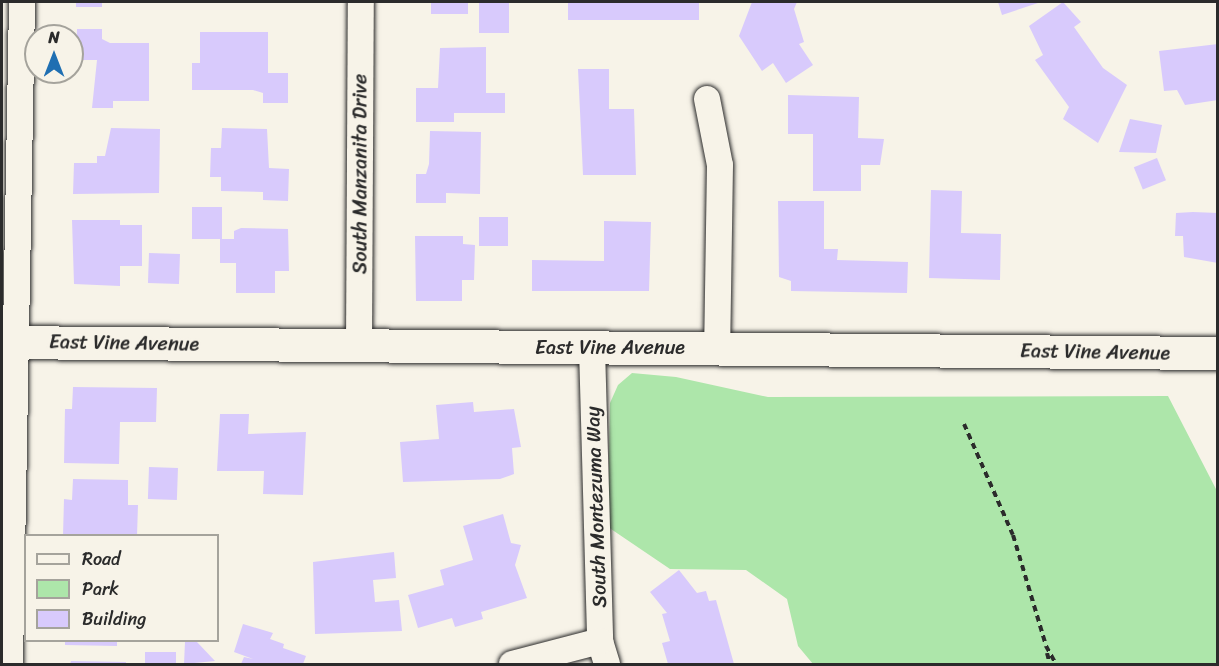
<!DOCTYPE html>
<html>
<head>
<meta charset="utf-8">
<style>
	body { margin:0 }
	#map { position:relative; width:1219px; height:666px; overflow:hidden; background:#f7f3e8; font-family:Sriracha,sans-serif }
	div>[style] { position:absolute }
	[style*='--x'] { left:calc(var(--x)*1px); top:calc(var(--y)*1px); width:calc(var(--w)*1px); rotate:calc(var(--a)*1deg) }
	.green>* { inset:0; background:#ade6aa }
	.building>* { inset:0; background:#d8cafc; transform-origin:0 0 }
	.path>* { height:4px; margin-top:-2px; transform-origin:0; background:repeating-linear-gradient(90deg,#2b2b2b 0 6px,transparent 0 10.5px) }
	.roads { filter:drop-shadow(0 0 2px #2b2b2b) drop-shadow(0 0 2px #2b2b2b) }
	.minor>* { height:26px; margin:-13px; padding:0 13px; transform-origin:13px; border-radius:13px; background:#f7f3e8 }
	.tertiary>* { height:33px; margin:-16.5px; padding:0 16.5px; transform-origin:16.5px; border-radius:16.5px; background:#f7f3e8 }
	span { translate:-50% -50%; white-space:nowrap; text-align:center; line-height:1.15; -webkit-text-stroke:4.5px #f7f3e8; paint-order:stroke }
	.street-label { font-size:20px; color:#2b2b2b }
	.frame { position:absolute; inset:0; border:3px solid #2b2b2b; pointer-events:none }
	.legend { position:absolute; left:24px; top:534px; width:195px; height:108px; box-sizing:border-box; background:#f7f3e8; border:2px solid #a5a39c; margin:0; padding:8px 10px; list-style:none; font-size:18px; color:#2b2b2b }
	.legend li { display:flex; align-items:center; gap:12px; height:30px }
	.legend b { width:30px; border:2px solid #a5a39c }
	.north { position:absolute; left:24px; top:24px; width:60px; height:60px; box-sizing:border-box; background:#f7f3e8; border:2px solid #a5a39c; border-radius:50%; rotate:0deg; font-size:16px; font-weight:700; line-height:24px; text-align:center; color:#2b2b2b }
	.north::after { content:''; display:block; margin:auto; width:21px; height:27px; background:#1f6fb2; clip-path:polygon(50% 0,100% 100%,50% 72%,0 100%) }
</style>
</head>
<body>
<div id="map">
	<div class="green">
		<i style="clip-path:polygon(632px 373px,676px 377px,768px 397px,1168px 396px,1217px 491px,1217px 664px,813px 664px,798px 646px,787px 599px,746px 570px,670px 569px,608px 527px,610px 403px,618px 385px)"></i>
	</div>
	<div class="building">
		<i style="left:76px;top:2px;width:26px;height:5px"></i>
		<i style="left:431px;top:2px;width:37px;height:12px"></i>
		<i style="left:568px;top:2px;width:131px;height:18px"></i>
		<i style="clip-path:polygon(752px 2px,797px 2px,794px 9px,804px 42px,799px 44px,813px 65px,786px 83px,773px 63px,762px 71px,739px 36px)"></i>
		<i style="clip-path:polygon(998px 2px,1041px 2px,1002px 15px)"></i>
		<i style="clip-path:polygon(1063px 2px,1081px 22px,1074px 27px,1103px 68px,1127px 85px,1098px 143px,1063px 119px,1069px 107px,1035px 60px,1043px 55px,1029px 26px)"></i>
		<i style="left:479px;top:3px;width:30px;height:30px"></i>
		<i style="clip-path:polygon(77px 29px,102px 29px,102px 39px,110px 43px,149px 43px,149px 101px,113px 101px,113px 108px,92px 108px,97px 60px,76px 60px)"></i>
		<i style="clip-path:polygon(200px 32px,268px 32px,268px 73px,288px 73px,288px 103px,263px 103px,263px 93px,253px 90px,192px 90px,192px 63px,200px 63px)"></i>
		<i style="clip-path:polygon(1218px 44px,1218px 100px,1185px 105px,1177px 90px,1164px 91px,1159px 51px)"></i>
		<i style="clip-path:polygon(486px 47px,486px 93px,505px 93px,505px 113px,454px 113px,454px 122px,416px 122px,416px 88px,438px 88px,440px 48px)"></i>
		<i style="clip-path:polygon(578px 69px,609px 69px,609px 109px,634px 109px,636px 175px,583px 175px)"></i>
		<i style="clip-path:polygon(788px 95px,859px 97px,858px 138px,884px 139px,880px 165px,861px 165px,861px 191px,813px 191px,813px 134px,788px 134px)"></i>
		<i style="clip-path:polygon(1130px 119px,1162px 125px,1156px 153px,1119px 152px)"></i>
		<i style="clip-path:polygon(111px 128px,160px 129px,159px 193px,73px 194px,74px 163px,97px 163px,97px 156px,105px 156px)"></i>
		<i style="clip-path:polygon(222px 128px,267px 129px,269px 168px,289px 169px,288px 201px,263px 200px,263px 192px,221px 191px,221px 177px,210px 177px,211px 148px,221px 148px)"></i>
		<i style="clip-path:polygon(430px 131px,481px 132px,480px 194px,446px 193px,446px 203px,416px 203px,416px 174px,426px 174px,429px 164px)"></i>
		<i style="left:1157px;top:158px;width:24px;height:25px;rotate:68deg"></i>
		<i style="clip-path:polygon(931px 190px,962px 191px,961px 233px,1001px 234px,1000px 280px,929px 278px)"></i>
		<i style="clip-path:polygon(778px 201px,824px 201px,824px 249px,838px 249px,837px 260px,908px 262px,907px 293px,791px 291px,791px 281px,779px 277px)"></i>
		<i style="clip-path:polygon(192px 207px,222px 207px,222px 239px,234px 239px,234px 231px,241px 228px,288px 229px,289px 271px,275px 271px,275px 293px,236px 293px,236px 263px,220px 263px,220px 239px,192px 239px)"></i>
		<i style="clip-path:polygon(1193px 212px,1218px 213px,1218px 263px,1184px 257px,1183px 236px,1175px 236px,1176px 213px)"></i>
		<i style="left:479px;top:217px;width:29px;height:29px"></i>
		<i style="clip-path:polygon(72px 220px,120px 220px,120px 225px,142px 225px,142px 266px,120px 266px,120px 286px,74px 284px)"></i>
		<i style="clip-path:polygon(604px 221px,651px 222px,649px 291px,532px 291px,532px 260px,604px 261px)"></i>
		<i style="clip-path:polygon(415px 236px,463px 236px,463px 244px,475px 245px,474px 280px,462px 280px,462px 301px,416px 301px)"></i>
		<i style="left:149px;top:253px;width:31px;height:30px;rotate:2deg"></i>
		<i style="clip-path:polygon(73px 387px,157px 388px,156px 422px,120px 422px,119px 464px,64px 463px,65px 409px,72px 409px)"></i>
		<i style="clip-path:polygon(473px 402px,474px 412px,514px 409px,521px 447px,512px 448px,514px 474px,500px 479px,403px 482px,400px 442px,439px 439px,436px 405px)"></i>
		<i style="clip-path:polygon(220px 414px,249px 414px,248px 434px,306px 432px,303px 495px,263px 494px,264px 471px,217px 471px)"></i>
		<i style="left:149px;top:467px;width:29px;height:32px;rotate:2deg"></i>
		<i style="clip-path:polygon(73px 479px,128px 480px,128px 505px,138px 505px,137px 536px,63px 536px,64px 499px,72px 500px)"></i>
		<i style="clip-path:polygon(503px 514px,511px 543px,521px 545px,515px 565px,527px 598px,481px 612px,483px 619px,455px 627px,452px 618px,418px 628px,408px 595px,444px 585px,440px 570px,473px 560px,463px 526px)"></i>
		<i style="clip-path:polygon(394px 552px,396px 578px,373px 580px,375px 602px,399px 600px,402px 631px,315px 634px,313px 562px)"></i>
		<i style="clip-path:polygon(679px 570px,697px 593px,706px 591px,709px 601px,716px 600px,734px 664px,668px 664px,662px 643px,670px 641px,662px 614px,667px 613px,650px 592px)"></i>
		<i style="clip-path:polygon(243px 624px,273px 633px,270px 639px,284px 644px,283px 648px,306px 656px,303px 664px,241px 664px,244px 657px,253px 659px,234px 652px)"></i>
		<i style="clip-path:polygon(65px 640px,117px 640px,117px 646px,65px 645px)"></i>
		<i style="clip-path:polygon(185px 642px,197px 642px,215px 661px,184px 664px)"></i>
		<i style="left:145px;top:652px;width:31px;height:12px"></i>
		<i style="clip-path:polygon(71px 661px,126px 662px,126px 664px,70px 664px)"></i>
	</div>
	<div class="path">
		<i style="--x:964;--y:424;--w:121;--a:66.2"></i>
		<i style="--x:1013;--y:535;--w:116;--a:73.4"></i>
		<i style="--x:1046;--y:646;--w:21;--a:61"></i>
		<i style="--x:1047;--y:653;--w:11;--a:75"></i>
	</div>
	<div class="roads">
		<div class="minor">
			<i style="--x:707;--y:99;--w:67;--a:78.9"></i>
			<i style="--x:720;--y:165;--w:181;--a:90.9"></i>
			<i style="--x:359;--y:346;--w:344;--a:-89.7"></i>
			<i style="--x:592;--y:348;--w:293;--a:88.4"></i>
			<i style="--x:600;--y:641;--w:24;--a:73"></i>
			<i style="--x:10;--y:664;--w:662;--a:-88.96"></i>
			<i style="--x:512;--y:664;--w:91;--a:-14.6"></i>
		</div>
		<div class="tertiary">
			<i style="--x:2;--y:342;--w:1216;--a:0.52"></i>
		</div>
	</div>
	<div class="street-label">
		<span style="left:360px;top:174px;rotate:-90deg">South Manzanita Drive</span>
		<span style="left:124px;top:343px;rotate:1deg">East Vine Avenue</span>
		<span style="left:610px;top:347px">East Vine Avenue</span>
		<span style="left:1095px;top:352px;rotate:1deg">East Vine Avenue</span>
		<span style="left:596px;top:507px;rotate:-92deg">South Montezuma Way</span>
	</div>
	<div class="frame"></div>
	<ul class="legend">
	<li><b style="height:8px;background:#f7f3e8"></b>Road</li>
	<li><b style="height:16px;background:#ade6aa"></b>Park</li>
	<li><b style="height:16px;background:#d8cafc"></b>Building</li>
	</ul>
	<div class="north">N</div>
</div>
</body>
</html>
